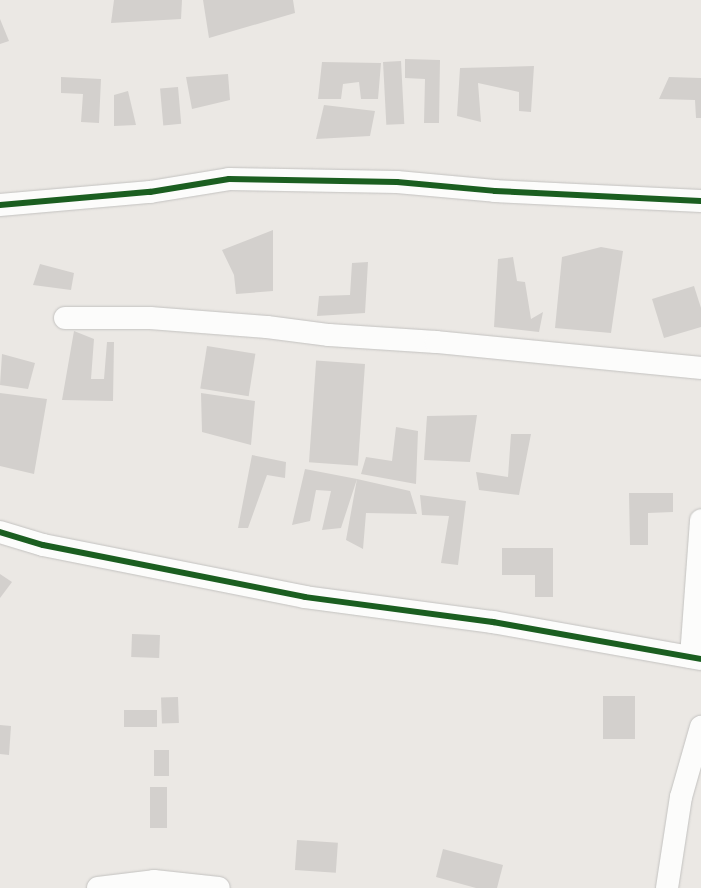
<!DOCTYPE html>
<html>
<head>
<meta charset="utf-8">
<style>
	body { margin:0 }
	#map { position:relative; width:701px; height:888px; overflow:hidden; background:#ebe8e4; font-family:"PT Sans Narrow",sans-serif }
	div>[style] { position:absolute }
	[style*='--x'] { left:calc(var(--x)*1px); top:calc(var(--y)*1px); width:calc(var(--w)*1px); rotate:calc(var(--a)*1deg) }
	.building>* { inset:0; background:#d3d0cd; transform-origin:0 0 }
	.roads { filter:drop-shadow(0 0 1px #c3c2c0) drop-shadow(0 0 1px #c3c2c0) }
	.minor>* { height:22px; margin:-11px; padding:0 11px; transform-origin:11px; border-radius:11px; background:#fcfcfb }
	.cycleway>* { height:6px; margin:-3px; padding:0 3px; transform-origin:3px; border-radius:3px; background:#1b5e20 }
	span { translate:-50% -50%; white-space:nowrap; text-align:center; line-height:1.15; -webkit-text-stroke:3.5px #fff; paint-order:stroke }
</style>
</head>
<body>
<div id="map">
	<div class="building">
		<i style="clip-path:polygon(114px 0,182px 0,181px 19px,111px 23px)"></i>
		<i style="clip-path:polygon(203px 0,293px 0,295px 13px,209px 38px)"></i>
		<i style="clip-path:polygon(0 19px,9px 41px,0 44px)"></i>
		<i style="clip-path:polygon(405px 59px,440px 60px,439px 123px,424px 123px,425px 79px,405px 78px)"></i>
		<i style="left:401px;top:61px;width:63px;height:18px;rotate:87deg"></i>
		<i style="clip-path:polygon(322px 62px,381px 63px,378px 99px,361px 99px,359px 82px,343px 84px,341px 99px,318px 99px)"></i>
		<i style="clip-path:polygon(534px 66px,531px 112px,519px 111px,519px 92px,478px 83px,481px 122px,457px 116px,460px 68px)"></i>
		<i style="clip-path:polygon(228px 74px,230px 100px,192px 109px,186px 77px)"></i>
		<i style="clip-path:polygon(61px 77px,101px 79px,99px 123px,81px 122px,83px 94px,61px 93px)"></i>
		<i style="clip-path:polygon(669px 77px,701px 78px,701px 118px,696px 118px,695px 100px,659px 99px)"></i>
		<i style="left:178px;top:87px;width:37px;height:18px;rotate:85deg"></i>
		<i style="clip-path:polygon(128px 91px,136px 125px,114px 126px,114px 95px)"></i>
		<i style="clip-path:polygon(324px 105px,375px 111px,370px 136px,316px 139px)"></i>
		<i style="clip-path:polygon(273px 230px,273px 291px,236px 294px,234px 275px,222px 250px)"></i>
		<i style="clip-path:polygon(601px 247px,623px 251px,611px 333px,555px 328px,562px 257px)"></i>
		<i style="clip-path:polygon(513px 257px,517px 281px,525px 282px,531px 319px,543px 312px,539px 332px,494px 327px,498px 259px)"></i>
		<i style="clip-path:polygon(368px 262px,365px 313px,317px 316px,319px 296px,350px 295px,352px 263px)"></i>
		<i style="clip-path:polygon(40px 264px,74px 273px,71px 290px,33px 285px)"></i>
		<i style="clip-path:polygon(694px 286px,701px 308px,701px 327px,664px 338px,652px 299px)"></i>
		<i style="clip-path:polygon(74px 331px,94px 339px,91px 379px,104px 379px,107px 342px,114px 342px,113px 401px,62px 400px)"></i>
		<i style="left:207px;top:346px;width:49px;height:43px;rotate:9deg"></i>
		<i style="clip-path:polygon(2px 354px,35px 363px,28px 389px,0 385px)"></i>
		<i style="left:365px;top:364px;width:102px;height:49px;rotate:94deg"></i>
		<i style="clip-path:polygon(0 393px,47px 399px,34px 474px,0 466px)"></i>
		<i style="clip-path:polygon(201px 393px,255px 401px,251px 445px,202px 432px)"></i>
		<i style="clip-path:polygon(477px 415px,470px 462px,424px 460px,427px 416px)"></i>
		<i style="clip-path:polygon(396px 427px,418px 431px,416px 484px,361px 474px,366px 457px,392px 461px)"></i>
		<i style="clip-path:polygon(511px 434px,531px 434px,519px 495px,479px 490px,476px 472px,508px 477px)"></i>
		<i style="clip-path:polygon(252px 455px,286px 462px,285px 478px,267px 475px,248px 528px,238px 528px)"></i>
		<i style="clip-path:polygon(305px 469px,357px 479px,410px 491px,417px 514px,366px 513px,363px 549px,346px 540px,357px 479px,341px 528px,322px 530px,331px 491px,316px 490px,310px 521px,292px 525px)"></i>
		<i style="clip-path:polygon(629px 493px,673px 493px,673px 512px,648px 513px,648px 545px,630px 545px)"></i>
		<i style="clip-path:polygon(420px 495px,466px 501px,458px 565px,441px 563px,449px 516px,422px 515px)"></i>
		<i style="clip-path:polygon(502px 548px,553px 548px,553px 597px,535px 597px,535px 575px,502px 575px)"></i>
		<i style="clip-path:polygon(0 574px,12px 582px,0 598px)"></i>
		<i style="left:132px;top:634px;width:28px;height:23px;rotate:2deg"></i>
		<i style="left:603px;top:696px;width:32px;height:43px"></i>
		<i style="left:178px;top:697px;width:26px;height:17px;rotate:88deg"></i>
		<i style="left:124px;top:710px;width:33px;height:17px"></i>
		<i style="clip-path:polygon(0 725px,11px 726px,9px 755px,0 754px)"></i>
		<i style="left:169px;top:750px;width:26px;height:15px;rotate:90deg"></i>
		<i style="left:150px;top:787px;width:17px;height:41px"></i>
		<i style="left:297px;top:840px;width:41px;height:30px;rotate:4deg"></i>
		<i style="clip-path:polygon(443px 849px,503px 865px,497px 888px,476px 888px,436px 877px)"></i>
	</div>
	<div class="roads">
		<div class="minor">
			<i style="--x:0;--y:205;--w:151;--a:-5"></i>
			<i style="--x:150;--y:192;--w:80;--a:-9.3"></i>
			<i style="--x:229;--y:179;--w:168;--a:1"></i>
			<i style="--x:397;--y:182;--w:98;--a:5.2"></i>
			<i style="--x:495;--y:191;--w:206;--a:2.8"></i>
			<i style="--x:65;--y:318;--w:85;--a:0"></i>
			<i style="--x:150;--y:318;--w:117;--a:4.4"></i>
			<i style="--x:267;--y:327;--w:63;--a:7.4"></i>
			<i style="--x:329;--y:335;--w:107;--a:3.7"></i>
			<i style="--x:436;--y:342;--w:266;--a:5.6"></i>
			<i style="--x:0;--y:532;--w:45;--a:16.8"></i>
			<i style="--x:43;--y:545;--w:267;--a:11.2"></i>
			<i style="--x:305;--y:597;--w:190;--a:7.6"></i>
			<i style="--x:493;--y:622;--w:211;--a:10.1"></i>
			<i style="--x:691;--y:657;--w:137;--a:-85.8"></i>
			<i style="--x:98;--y:888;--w:56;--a:-7.1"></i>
			<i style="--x:154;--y:881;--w:65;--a:6.1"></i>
			<i style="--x:667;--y:888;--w:92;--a:-81.3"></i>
			<i style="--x:681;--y:797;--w:73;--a:-74.1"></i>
		</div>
	</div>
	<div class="cycleway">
		<i style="--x:0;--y:205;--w:151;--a:-5"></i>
		<i style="--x:150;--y:192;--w:80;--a:-9.3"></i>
		<i style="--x:229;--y:179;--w:168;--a:1"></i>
		<i style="--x:397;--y:182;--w:98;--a:5.2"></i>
		<i style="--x:495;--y:191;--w:206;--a:2.8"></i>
		<i style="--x:0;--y:532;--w:45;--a:16.8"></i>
		<i style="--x:43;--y:545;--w:267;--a:11.2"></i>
		<i style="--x:305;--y:597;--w:190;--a:7.6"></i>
		<i style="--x:493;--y:622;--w:211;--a:10.1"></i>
	</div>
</div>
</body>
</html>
